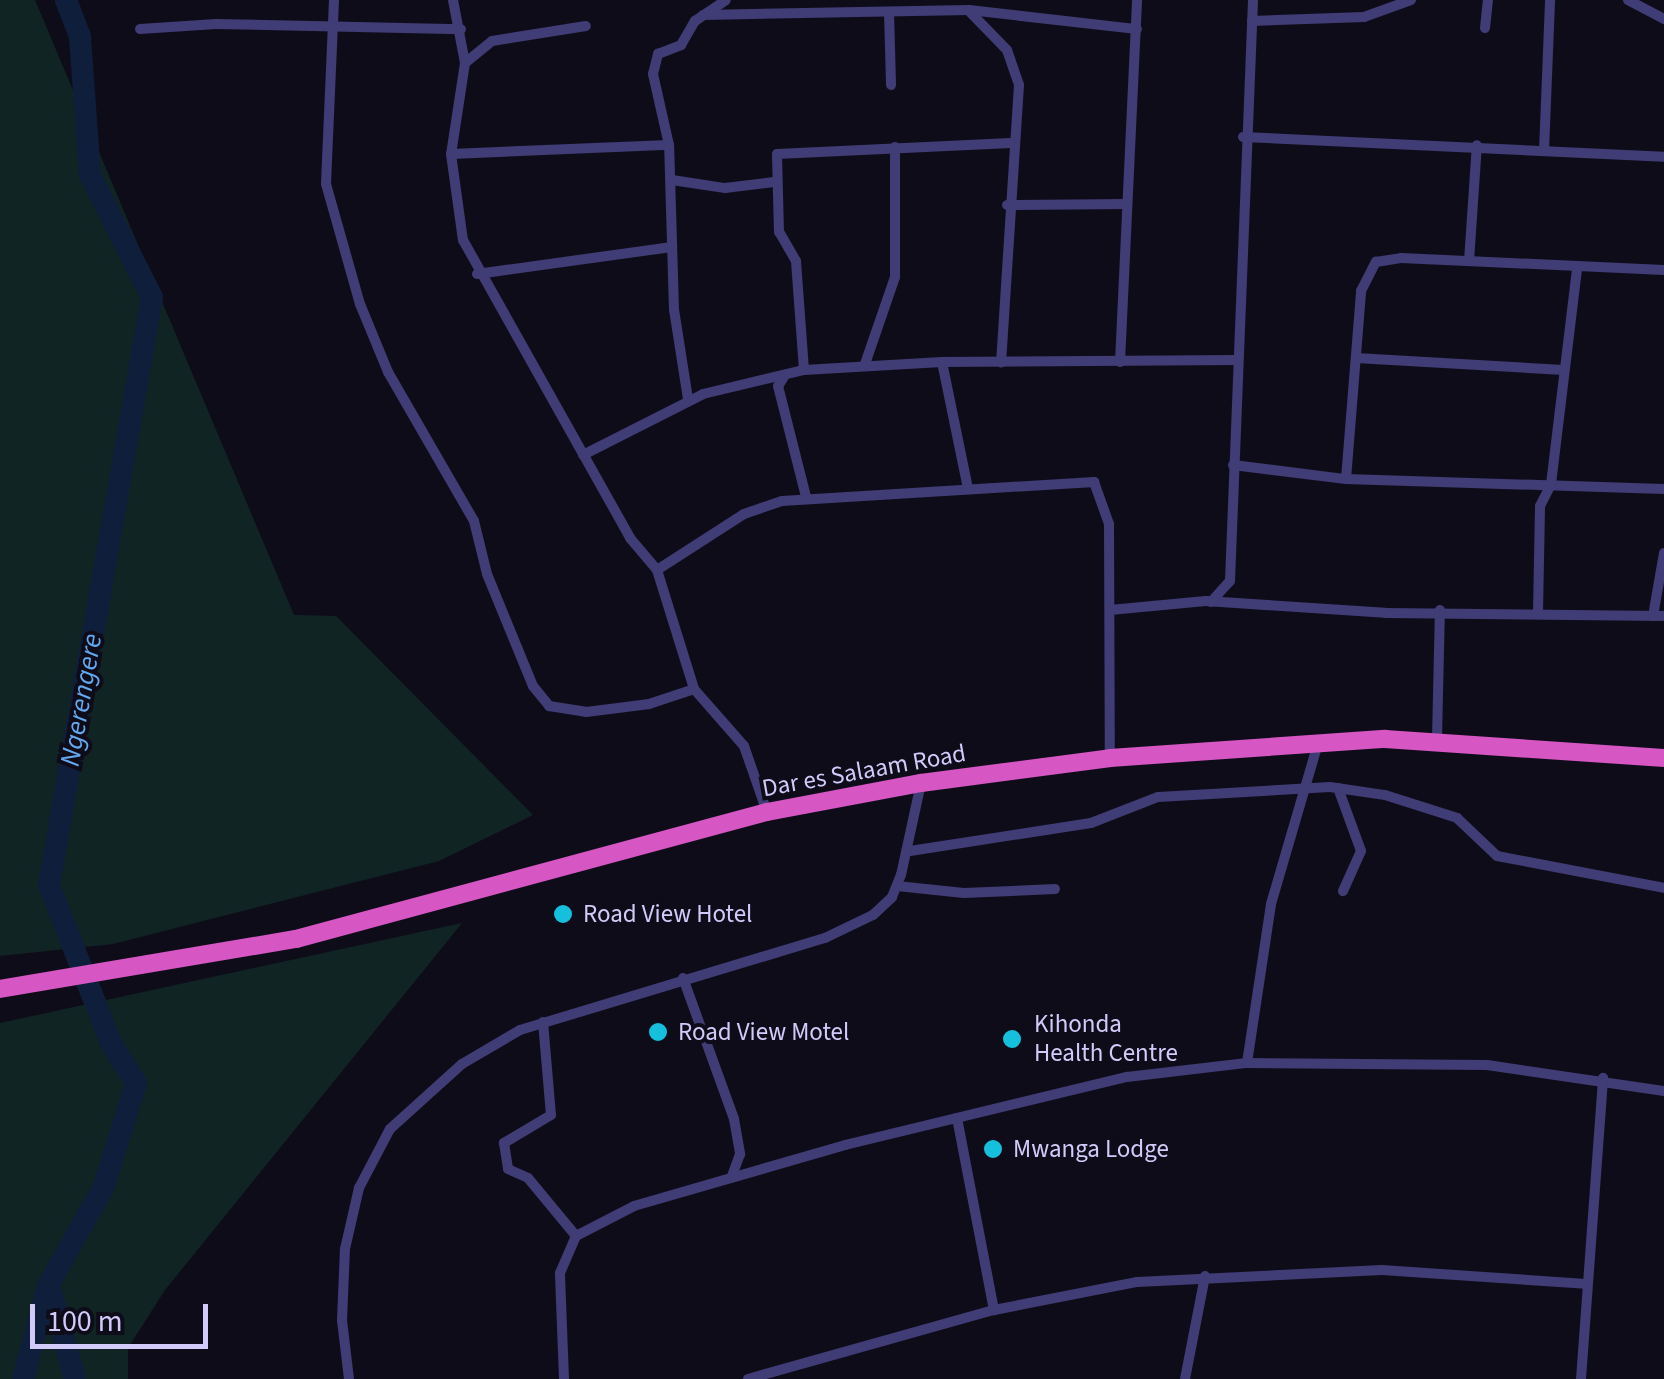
<!DOCTYPE html>
<html>
<head>
<meta charset="utf-8">
<style>
	body { margin:0 }
	#map { position:relative; width:1664px; height:1379px; overflow:hidden; background:#0f0c1a; font-family:"Source Sans 3",sans-serif }
	div>[style] { position:absolute }
	[style*='--x'] { left:calc(var(--x)*1px); top:calc(var(--y)*1px); width:calc(var(--w)*1px); rotate:calc(var(--a)*1deg) }
	.green>* { inset:0; background:#102424 }
	.river>* { height:22px; margin:-11px; padding:0 11px; transform-origin:11px; border-radius:11px; background:#0f1f3b }
	.minor>* { height:10px; margin:-5px; padding:0 5px; transform-origin:5px; border-radius:5px; background:#403c75 }
	.trunk>* { height:18px; margin:-9px; padding:0 9px; transform-origin:9px; border-radius:9px; background:#d656c3 }
	.dots>* { width:28px; height:28px; translate:-50% -50%; box-sizing:border-box; border:5px solid #0f0c1a; border-radius:50% }
	span { translate:-50% -50%; white-space:nowrap; text-align:center; line-height:1.15; -webkit-text-stroke:8px #0f0c1a; paint-order:stroke }
	.street-label { font-size:25px; color:#d2cbfa }
	.poi-label { font-size:25px; color:#d2cbfa }
	.left { translate:0 -50%; text-align:left }
	.water-label { font-size:28px; color:#63a9f0; font-style:italic }
	.scale { position:absolute; left:30px; top:1304px; width:178px; height:45px; box-sizing:border-box; border:5px solid #d2cbfa; border-top:0; padding-left:12px; font-size:30px; line-height:35px; white-space:nowrap; color:#d2cbfa; -webkit-text-stroke:8px #0f0c1a; paint-order:stroke }
</style>
</head>
<body>
<div id="map">
	<div class="green">
		<i style="clip-path:polygon(0 0,35px 0,294px 615px,336px 616px,533px 815px,439px 861px,113px 944px,0 956px)"></i>
		<i style="clip-path:polygon(462px 923px,165px 1290px,128px 1348px,128px 1379px,0 1379px,0 1023px)"></i>
	</div>
	<div class="river">
		<i style="--x:66;--y:0;--w:40;--a:69"></i>
		<i style="--x:80;--y:37;--w:138;--a:85.9"></i>
		<i style="--x:90;--y:175;--w:137;--a:63.1"></i>
		<i style="--x:152;--y:297;--w:597;--a:99.94"></i>
		<i style="--x:49;--y:885;--w:170;--a:68.6"></i>
		<i style="--x:111;--y:1043;--w:47;--a:58"></i>
		<i style="--x:136;--y:1083;--w:110;--a:107.4"></i>
		<i style="--x:103;--y:1188;--w:110;--a:119.4"></i>
		<i style="--x:49;--y:1284;--w:98;--a:74.7"></i>
		<i style="--x:23;--y:1379;--w:96;--a:-75"></i>
	</div>
	<div class="minor">
		<i style="--x:334;--y:0;--w:184;--a:92.5"></i>
		<i style="--x:326;--y:184;--w:125;--a:74.2"></i>
		<i style="--x:360;--y:304;--w:74;--a:67.6"></i>
		<i style="--x:388;--y:372;--w:172;--a:60"></i>
		<i style="--x:474;--y:521;--w:55;--a:76.2"></i>
		<i style="--x:487;--y:574;--w:121;--a:67.7"></i>
		<i style="--x:533;--y:686;--w:26;--a:51"></i>
		<i style="--x:549;--y:706;--w:37;--a:9"></i>
		<i style="--x:586;--y:712;--w:64;--a:-7.2"></i>
		<i style="--x:649;--y:704;--w:47;--a:-18.4"></i>
		<i style="--x:453;--y:0;--w:64;--a:79.2"></i>
		<i style="--x:465;--y:63;--w:92;--a:98.7"></i>
		<i style="--x:451;--y:154;--w:87;--a:82.1"></i>
		<i style="--x:463;--y:240;--w:342;--a:60.7"></i>
		<i style="--x:630;--y:538;--w:42;--a:49.8"></i>
		<i style="--x:657;--y:570;--w:125;--a:72.7"></i>
		<i style="--x:694;--y:689;--w:76;--a:48.7"></i>
		<i style="--x:744;--y:746;--w:70;--a:70.8"></i>
		<i style="--x:1628;--y:0;--w:41;--a:27.8"></i>
		<i style="--x:889;--y:12;--w:73;--a:88.4"></i>
		<i style="--x:970;--y:12;--w:53;--a:45.8"></i>
		<i style="--x:1007;--y:50;--w:37;--a:71"></i>
		<i style="--x:1019;--y:85;--w:278;--a:93.7"></i>
		<i style="--x:703;--y:15;--w:266;--a:-1.1"></i>
		<i style="--x:969;--y:10;--w:169;--a:6.5"></i>
		<i style="--x:1252;--y:21;--w:112;--a:-2"></i>
		<i style="--x:1364;--y:17;--w:50;--a:-19.9"></i>
		<i style="--x:1485;--y:28;--w:28;--a:-84"></i>
		<i style="--x:140;--y:29;--w:76;--a:-3.8"></i>
		<i style="--x:216;--y:24;--w:245;--a:1.2"></i>
		<i style="--x:465;--y:63;--w:35;--a:-39"></i>
		<i style="--x:492;--y:41;--w:95;--a:-9.1"></i>
		<i style="--x:1243;--y:137;--w:421;--a:2.7"></i>
		<i style="--x:1544;--y:151;--w:151;--a:-87.7"></i>
		<i style="--x:451;--y:154;--w:218;--a:-2.4"></i>
		<i style="--x:672;--y:180;--w:54;--a:8.6"></i>
		<i style="--x:725;--y:188;--w:49;--a:-7"></i>
		<i style="--x:1007;--y:205;--w:118;--a:-0.5"></i>
		<i style="--x:1469;--y:261;--w:116;--a:-86.1"></i>
		<i style="--x:477;--y:274;--w:197;--a:-7.9"></i>
		<i style="--x:1356;--y:358;--w:208;--a:3.3"></i>
		<i style="--x:942;--y:362;--w:130;--a:78.4"></i>
		<i style="--x:1120;--y:362;--w:362;--a:-87.3"></i>
		<i style="--x:865;--y:364;--w:92;--a:-71"></i>
		<i style="--x:895;--y:277;--w:130;--a:-90"></i>
		<i style="--x:804;--y:370;--w:109;--a:-94.2"></i>
		<i style="--x:796;--y:261;--w:34;--a:-120"></i>
		<i style="--x:779;--y:232;--w:78;--a:-91.5"></i>
		<i style="--x:777;--y:154;--w:234;--a:-2.7"></i>
		<i style="--x:785;--y:375;--w:13;--a:122"></i>
		<i style="--x:778;--y:386;--w:114;--a:75.8"></i>
		<i style="--x:688;--y:399;--w:90;--a:-98.9"></i>
		<i style="--x:674;--y:310;--w:165;--a:-91.7"></i>
		<i style="--x:669;--y:145;--w:73;--a:-102.7"></i>
		<i style="--x:653;--y:74;--w:21;--a:-76"></i>
		<i style="--x:658;--y:54;--w:25;--a:-21"></i>
		<i style="--x:681;--y:45;--w:28;--a:-60"></i>
		<i style="--x:695;--y:21;--w:37;--a:-34"></i>
		<i style="--x:583;--y:455;--w:135;--a:-26.9"></i>
		<i style="--x:703;--y:394;--w:104;--a:-13.4"></i>
		<i style="--x:804;--y:370;--w:138;--a:-3.3"></i>
		<i style="--x:942;--y:362;--w:295;--a:-0.4"></i>
		<i style="--x:1233;--y:465;--w:114;--a:7.1"></i>
		<i style="--x:1346;--y:479;--w:318;--a:1.8"></i>
		<i style="--x:1346;--y:479;--w:189;--a:-85.4"></i>
		<i style="--x:1361;--y:291;--w:33;--a:-63"></i>
		<i style="--x:1376;--y:262;--w:25;--a:-9"></i>
		<i style="--x:1401;--y:258;--w:263;--a:2.6"></i>
		<i style="--x:657;--y:570;--w:103;--a:-32.8"></i>
		<i style="--x:744;--y:514;--w:40;--a:-18.9"></i>
		<i style="--x:782;--y:501;--w:313;--a:-3.5"></i>
		<i style="--x:1094;--y:482;--w:45;--a:70.3"></i>
		<i style="--x:1109;--y:524;--w:234;--a:89.8"></i>
		<i style="--x:1211;--y:602;--w:28;--a:-48"></i>
		<i style="--x:1230;--y:581;--w:581;--a:-87.73"></i>
		<i style="--x:1110;--y:610;--w:96;--a:-5.4"></i>
		<i style="--x:1206;--y:601;--w:179;--a:3.8"></i>
		<i style="--x:1385;--y:613;--w:279;--a:0.6"></i>
		<i style="--x:1538;--y:612;--w:106;--a:-88.9"></i>
		<i style="--x:1540;--y:506;--w:25;--a:-63"></i>
		<i style="--x:1551;--y:484;--w:216;--a:-83.1"></i>
		<i style="--x:1653;--y:616;--w:64;--a:-80.1"></i>
		<i style="--x:1437;--y:739;--w:129;--a:-88.7"></i>
		<i style="--x:1338;--y:788;--w:67;--a:69.9"></i>
		<i style="--x:1361;--y:851;--w:44;--a:114.2"></i>
		<i style="--x:910;--y:851;--w:183;--a:-8.8"></i>
		<i style="--x:1091;--y:823;--w:72;--a:-21.2"></i>
		<i style="--x:1158;--y:797;--w:172;--a:-3.3"></i>
		<i style="--x:1330;--y:787;--w:56;--a:8.3"></i>
		<i style="--x:1385;--y:795;--w:76;--a:17.7"></i>
		<i style="--x:1457;--y:818;--w:55;--a:43.5"></i>
		<i style="--x:1497;--y:856;--w:170;--a:10.8"></i>
		<i style="--x:897;--y:886;--w:67;--a:6"></i>
		<i style="--x:964;--y:893;--w:91;--a:-2.5"></i>
		<i style="--x:683;--y:978;--w:150;--a:70.1"></i>
		<i style="--x:734;--y:1119;--w:36;--a:80"></i>
		<i style="--x:740;--y:1154;--w:23;--a:110"></i>
		<i style="--x:543;--y:1022;--w:93;--a:85.1"></i>
		<i style="--x:551;--y:1115;--w:55;--a:149.2"></i>
		<i style="--x:504;--y:1143;--w:26;--a:81"></i>
		<i style="--x:508;--y:1169;--w:22;--a:24"></i>
		<i style="--x:528;--y:1178;--w:75;--a:50.4"></i>
		<i style="--x:1247;--y:1063;--w:161;--a:-81.4"></i>
		<i style="--x:1271;--y:904;--w:168;--a:-73.7"></i>
		<i style="--x:957;--y:1118;--w:196;--a:79.1"></i>
		<i style="--x:349;--y:1379;--w:59;--a:-96.8"></i>
		<i style="--x:342;--y:1320;--w:71;--a:-87.6"></i>
		<i style="--x:345;--y:1249;--w:63;--a:-77.1"></i>
		<i style="--x:359;--y:1188;--w:67;--a:-62.3"></i>
		<i style="--x:390;--y:1129;--w:97;--a:-42.1"></i>
		<i style="--x:462;--y:1064;--w:67;--a:-30.4"></i>
		<i style="--x:520;--y:1030;--w:319;--a:-16.8"></i>
		<i style="--x:825;--y:938;--w:53;--a:-25.6"></i>
		<i style="--x:873;--y:915;--w:26;--a:-43"></i>
		<i style="--x:892;--y:897;--w:24;--a:-68"></i>
		<i style="--x:901;--y:875;--w:94;--a:-77.7"></i>
		<i style="--x:564;--y:1379;--w:106;--a:-92.2"></i>
		<i style="--x:560;--y:1273;--w:40;--a:-66.6"></i>
		<i style="--x:576;--y:1236;--w:65;--a:-27.3"></i>
		<i style="--x:634;--y:1206;--w:220;--a:-16.1"></i>
		<i style="--x:845;--y:1145;--w:290;--a:-13.6"></i>
		<i style="--x:1127;--y:1077;--w:121;--a:-6.7"></i>
		<i style="--x:1247;--y:1063;--w:240;--a:0.5"></i>
		<i style="--x:1487;--y:1065;--w:179;--a:8.4"></i>
		<i style="--x:748;--y:1379;--w:255;--a:-15.7"></i>
		<i style="--x:994;--y:1310;--w:146;--a:-11.1"></i>
		<i style="--x:1137;--y:1282;--w:245;--a:-2.8"></i>
		<i style="--x:1382;--y:1270;--w:204;--a:3.9"></i>
		<i style="--x:1185;--y:1379;--w:105;--a:-79"></i>
		<i style="--x:1581;--y:1379;--w:302;--a:-85.8"></i>
	</div>
	<div class="trunk">
		<i style="--x:0;--y:989;--w:300;--a:-9.6"></i>
		<i style="--x:296;--y:939;--w:488;--a:-15.1"></i>
		<i style="--x:767;--y:812;--w:157;--a:-10.7"></i>
		<i style="--x:921;--y:783;--w:191;--a:-7.5"></i>
		<i style="--x:1110;--y:758;--w:276;--a:-4"></i>
		<i style="--x:1385;--y:739;--w:280;--a:3.9"></i>
	</div>
	<div class="dots">
		<i style="left:563px;top:914px;background:#15c0dc"></i>
		<i style="left:658px;top:1032px;background:#15c0dc"></i>
		<i style="left:1012px;top:1039px;background:#15c0dc"></i>
		<i style="left:993px;top:1149px;background:#15c0dc"></i>
	</div>
	<div class="street-label">
		<span style="left:864px;top:771px;rotate:-10deg">Dar es Salaam Road</span>
	</div>
	<div class="poi-label">
		<span class="left" style="left:583px;top:914px">Road View Hotel</span>
		<span class="left" style="left:1034px;top:1039px">Kihonda<br>Health Centre</span>
		<span class="left" style="left:678px;top:1032px">Road View Motel</span>
		<span class="left" style="left:1013px;top:1149px">Mwanga Lodge</span>
	</div>
	<div class="water-label">
		<span style="left:81px;top:700px;rotate:-80deg">Ngerengere</span>
	</div>
	<div class="scale">100 m</div>
</div>
</body>
</html>
